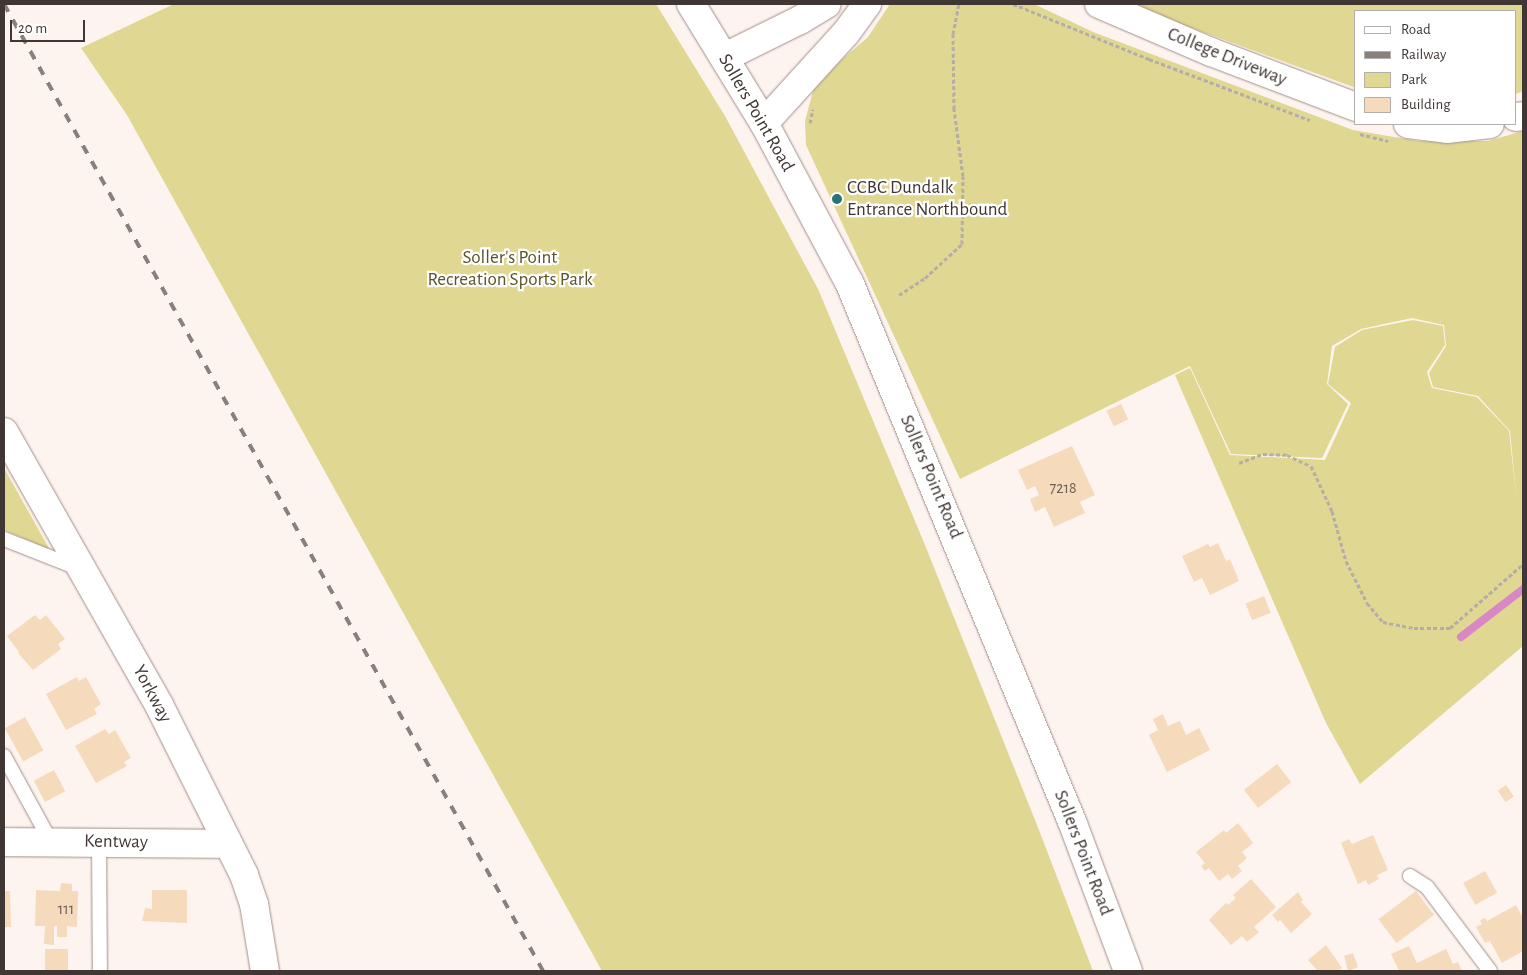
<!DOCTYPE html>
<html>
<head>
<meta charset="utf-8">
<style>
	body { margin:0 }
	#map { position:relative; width:1527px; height:975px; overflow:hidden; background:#fdf4f0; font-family:"Alegreya Sans",sans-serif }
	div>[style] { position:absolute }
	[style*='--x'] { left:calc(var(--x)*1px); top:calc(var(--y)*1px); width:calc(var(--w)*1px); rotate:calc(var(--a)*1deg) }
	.green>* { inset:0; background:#dfd792 }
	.stream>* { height:8px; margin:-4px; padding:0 4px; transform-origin:4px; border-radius:4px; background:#da87c5 }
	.building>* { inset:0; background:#f5dabb; transform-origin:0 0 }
	.path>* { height:3px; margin-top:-1.5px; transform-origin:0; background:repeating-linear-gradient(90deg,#b6ada9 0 4px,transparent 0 6.5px) }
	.roads { filter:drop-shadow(0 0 1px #a48e87) drop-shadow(0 0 1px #a48e87) }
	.service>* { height:14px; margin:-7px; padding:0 7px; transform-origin:7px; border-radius:7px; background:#fff }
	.minor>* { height:28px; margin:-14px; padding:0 14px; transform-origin:14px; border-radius:14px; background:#fff }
	.tertiary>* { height:28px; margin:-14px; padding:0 14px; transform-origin:14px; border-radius:14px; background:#fff }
	.rail>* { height:4px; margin-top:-2px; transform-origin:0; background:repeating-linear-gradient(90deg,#89807d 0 9px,transparent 0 18px) }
	.dots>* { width:14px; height:14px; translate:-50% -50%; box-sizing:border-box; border:2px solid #fff; border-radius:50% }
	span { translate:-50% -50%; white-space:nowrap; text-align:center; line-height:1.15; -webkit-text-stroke:4.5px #fff; paint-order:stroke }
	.number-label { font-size:16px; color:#6d6056 }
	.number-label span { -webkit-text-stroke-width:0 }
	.street-label { font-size:19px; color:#403734 }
	.poi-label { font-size:19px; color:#403734 }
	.left { translate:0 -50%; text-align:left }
	.park-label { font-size:19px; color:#5a5429 }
	.frame { position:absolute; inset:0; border:5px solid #403734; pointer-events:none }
	.legend { position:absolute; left:1354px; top:10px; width:162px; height:115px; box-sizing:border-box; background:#fff; border:1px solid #b3afae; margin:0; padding:6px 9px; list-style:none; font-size:15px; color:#403734 }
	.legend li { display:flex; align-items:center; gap:10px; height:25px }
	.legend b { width:25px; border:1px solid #b3afae }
	.scale { position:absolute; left:10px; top:20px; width:75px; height:22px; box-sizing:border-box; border:2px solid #403734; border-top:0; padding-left:6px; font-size:15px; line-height:18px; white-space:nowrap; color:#403734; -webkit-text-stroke:4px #fff; paint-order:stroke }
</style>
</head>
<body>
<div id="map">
	<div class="green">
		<i style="clip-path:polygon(174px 4px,656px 4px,725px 116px,818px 289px,925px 545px,1039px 830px,1093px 971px,602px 971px,127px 115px,81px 48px)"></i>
		<i style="clip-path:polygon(890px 4px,1034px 4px,1093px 32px,1353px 130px,1418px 141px,1488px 141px,1523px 131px,1523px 646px,1360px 784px,1326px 723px,1175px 375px,1190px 368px,1230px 455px,1325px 460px,1351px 403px,1328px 384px,1335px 347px,1362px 330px,1413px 320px,1443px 326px,1445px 345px,1427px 372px,1432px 388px,1477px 397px,1509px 431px,1517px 503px,1510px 431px,1478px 396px,1433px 387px,1429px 373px,1446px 346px,1444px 325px,1412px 318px,1361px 329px,1332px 346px,1327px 384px,1348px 404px,1322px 458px,1231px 454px,1190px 366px,960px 479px,806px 145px,805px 121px,813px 91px,839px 62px,868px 37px)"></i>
		<i style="clip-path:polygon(1126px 4px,1523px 4px,1523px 91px,1516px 94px,1516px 11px,1356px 11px,1356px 88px)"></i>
		<i style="clip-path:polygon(4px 468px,50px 550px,4px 530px)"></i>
	</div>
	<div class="stream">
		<i style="--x:1461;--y:637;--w:78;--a:-37.7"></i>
	</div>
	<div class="building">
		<i style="left:1121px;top:404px;width:17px;height:16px;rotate:65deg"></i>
		<i style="clip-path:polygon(1072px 446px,1095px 495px,1080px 502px,1085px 513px,1054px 527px,1045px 507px,1035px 512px,1030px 499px,1039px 495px,1035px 486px,1027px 490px,1018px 470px)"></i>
		<i style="clip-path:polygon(1218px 543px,1226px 561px,1230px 559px,1239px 581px,1210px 595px,1202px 578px,1194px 582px,1182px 556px,1208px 544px,1210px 547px)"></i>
		<i style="left:1264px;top:596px;width:18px;height:20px;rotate:68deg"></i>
		<i style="clip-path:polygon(35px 615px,40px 620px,46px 615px,65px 639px,58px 644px,61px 649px,33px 670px,18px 653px,19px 652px,7px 636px)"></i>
		<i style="clip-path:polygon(77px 677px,79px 681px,86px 677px,101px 704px,94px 709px,97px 714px,66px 730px,46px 694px)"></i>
		<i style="clip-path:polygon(1163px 714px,1168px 726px,1180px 721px,1186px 735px,1199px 728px,1210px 750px,1167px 772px,1149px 735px,1158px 730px,1153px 719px)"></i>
		<i style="left:25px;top:717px;width:38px;height:23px;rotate:61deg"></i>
		<i style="clip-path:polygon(105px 729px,109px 734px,115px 730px,131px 758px,124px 762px,127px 766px,96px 783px,75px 746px)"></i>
		<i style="left:1277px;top:764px;width:23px;height:42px;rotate:52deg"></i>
		<i style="left:54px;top:770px;width:24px;height:23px;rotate:62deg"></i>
		<i style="left:1506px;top:785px;width:14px;height:10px;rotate:56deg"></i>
		<i style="clip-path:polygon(1238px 823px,1253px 843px,1242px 852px,1247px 858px,1238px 866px,1242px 871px,1232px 879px,1228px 874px,1219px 881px,1209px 868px,1205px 871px,1201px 866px,1205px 863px,1196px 852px,1224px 830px,1226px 833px)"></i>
		<i style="clip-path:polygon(1373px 835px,1388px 870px,1377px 875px,1379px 879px,1368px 885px,1366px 880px,1358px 884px,1341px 843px,1349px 839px,1352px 844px)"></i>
		<i style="left:1485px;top:871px;width:25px;height:25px;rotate:61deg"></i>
		<i style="clip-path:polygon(1251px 879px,1276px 907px,1254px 927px,1259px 932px,1247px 942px,1242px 936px,1231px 945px,1209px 920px,1226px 903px,1228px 905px,1236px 898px,1233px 895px)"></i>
		<i style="clip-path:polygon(61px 883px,72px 884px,72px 891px,78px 891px,77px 927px,67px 926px,67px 937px,57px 937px,57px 926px,54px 926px,54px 945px,44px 944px,45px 926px,35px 926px,36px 890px,60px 891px)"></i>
		<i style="clip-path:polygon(152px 890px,187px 890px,187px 923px,142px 921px,145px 908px,152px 909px)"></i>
		<i style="clip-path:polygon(4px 891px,10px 891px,11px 927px,4px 927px)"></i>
		<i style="left:1416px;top:891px;width:30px;height:47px;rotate:53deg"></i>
		<i style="clip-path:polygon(1298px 892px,1303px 900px,1301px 902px,1312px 914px,1291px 933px,1280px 920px,1278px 922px,1272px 915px)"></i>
		<i style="clip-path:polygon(1516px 905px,1523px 918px,1523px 951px,1502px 963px,1490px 941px,1485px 943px,1476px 927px,1482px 924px,1480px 920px,1485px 918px,1487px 921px)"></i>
		<i style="clip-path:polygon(1326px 945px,1342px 968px,1338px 971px,1318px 971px,1308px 960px)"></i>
		<i style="clip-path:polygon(1409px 946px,1417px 963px,1446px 949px,1453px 964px,1458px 962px,1462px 971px,1399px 971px,1391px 954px)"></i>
		<i style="left:45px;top:949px;width:23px;height:22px"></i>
		<i style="clip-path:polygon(1353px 953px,1358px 967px,1348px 971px,1344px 956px)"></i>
	</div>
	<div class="path">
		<i style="--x:1013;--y:4;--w:147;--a:22"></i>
		<i style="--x:1149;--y:59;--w:172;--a:20.8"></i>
		<i style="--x:810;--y:123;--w:14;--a:-78"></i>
		<i style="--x:1360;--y:134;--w:29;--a:14"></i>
		<i style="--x:899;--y:295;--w:31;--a:-33"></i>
		<i style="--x:925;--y:278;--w:50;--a:-42.6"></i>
		<i style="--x:962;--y:244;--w:68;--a:-89.2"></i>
		<i style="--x:963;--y:176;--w:68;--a:-97.7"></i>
		<i style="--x:954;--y:109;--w:75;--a:-90.8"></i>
		<i style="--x:953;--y:34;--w:31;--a:-79"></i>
		<i style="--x:1239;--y:463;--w:26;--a:-21"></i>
		<i style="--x:1263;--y:454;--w:24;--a:2"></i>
		<i style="--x:1287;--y:455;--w:26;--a:25"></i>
		<i style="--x:1311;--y:466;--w:50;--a:65"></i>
		<i style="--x:1332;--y:511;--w:52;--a:74.4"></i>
		<i style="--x:1346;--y:561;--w:47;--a:63.4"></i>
		<i style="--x:1367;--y:603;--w:25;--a:50"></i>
		<i style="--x:1383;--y:622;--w:32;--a:11"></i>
		<i style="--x:1414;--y:628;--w:36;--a:0"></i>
		<i style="--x:1450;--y:628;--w:97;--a:-41.2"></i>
	</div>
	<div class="roads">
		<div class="service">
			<i style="--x:4;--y:539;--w:82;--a:21.5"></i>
			<i style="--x:4;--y:756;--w:98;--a:61.3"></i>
			<i style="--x:99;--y:842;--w:129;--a:89.6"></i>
			<i style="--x:1410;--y:876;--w:20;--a:33"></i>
			<i style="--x:1427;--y:887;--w:105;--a:53.1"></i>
		</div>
		<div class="minor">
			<i style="--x:1099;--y:4;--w:122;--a:23.2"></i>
			<i style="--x:1211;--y:52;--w:155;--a:20.8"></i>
			<i style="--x:725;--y:57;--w:84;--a:-26.3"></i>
			<i style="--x:800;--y:20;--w:31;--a:-31"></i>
			<i style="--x:1516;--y:117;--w:7;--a:-8"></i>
			<i style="--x:764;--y:123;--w:122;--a:-47.7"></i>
			<i style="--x:846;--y:33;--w:36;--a:-54"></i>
			<i style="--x:1408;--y:124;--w:39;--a:7"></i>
			<i style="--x:1447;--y:129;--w:43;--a:-6.6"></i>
			<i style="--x:4;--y:432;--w:314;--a:60.4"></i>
			<i style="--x:159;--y:705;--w:190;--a:63.4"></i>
			<i style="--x:244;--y:875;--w:31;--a:71"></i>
			<i style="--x:254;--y:904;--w:68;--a:80.7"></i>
			<i style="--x:4;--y:842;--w:224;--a:0.5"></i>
		</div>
		<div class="tertiary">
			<i style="--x:691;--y:4;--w:140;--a:58.5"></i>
			<i style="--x:764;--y:123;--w:183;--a:61.9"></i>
			<i style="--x:850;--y:284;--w:584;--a:67.56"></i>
			<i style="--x:1073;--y:824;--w:157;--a:69.5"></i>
		</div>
	</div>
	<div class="rail">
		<i style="--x:4;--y:4;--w:1107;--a:60.86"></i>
	</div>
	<div class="dots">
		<i style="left:837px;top:199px;background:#287373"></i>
	</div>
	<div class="number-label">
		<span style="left:1063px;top:488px">7218</span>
		<span style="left:66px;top:909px">111</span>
	</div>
	<div class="street-label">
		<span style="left:1227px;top:57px;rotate:22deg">College Driveway</span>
		<span style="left:756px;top:113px;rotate:60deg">Sollers Point Road</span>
		<span style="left:931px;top:477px;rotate:67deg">Sollers Point Road</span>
		<span style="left:152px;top:694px;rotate:62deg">Yorkway</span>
		<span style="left:116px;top:842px;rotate:1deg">Kentway</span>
		<span style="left:1083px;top:853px;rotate:69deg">Sollers Point Road</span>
	</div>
	<div class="poi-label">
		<span class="left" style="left:847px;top:199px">CCBC Dundalk<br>Entrance Northbound</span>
	</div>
	<div class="park-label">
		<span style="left:510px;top:269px">Soller's Point<br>Recreation Sports Park</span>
	</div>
	<div class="frame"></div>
	<ul class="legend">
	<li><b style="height:6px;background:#fff"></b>Road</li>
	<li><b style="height:6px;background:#89807d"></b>Railway</li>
	<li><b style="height:14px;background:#dfd792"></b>Park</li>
	<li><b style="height:14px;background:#f5dabb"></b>Building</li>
	</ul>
	<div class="scale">20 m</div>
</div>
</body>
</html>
